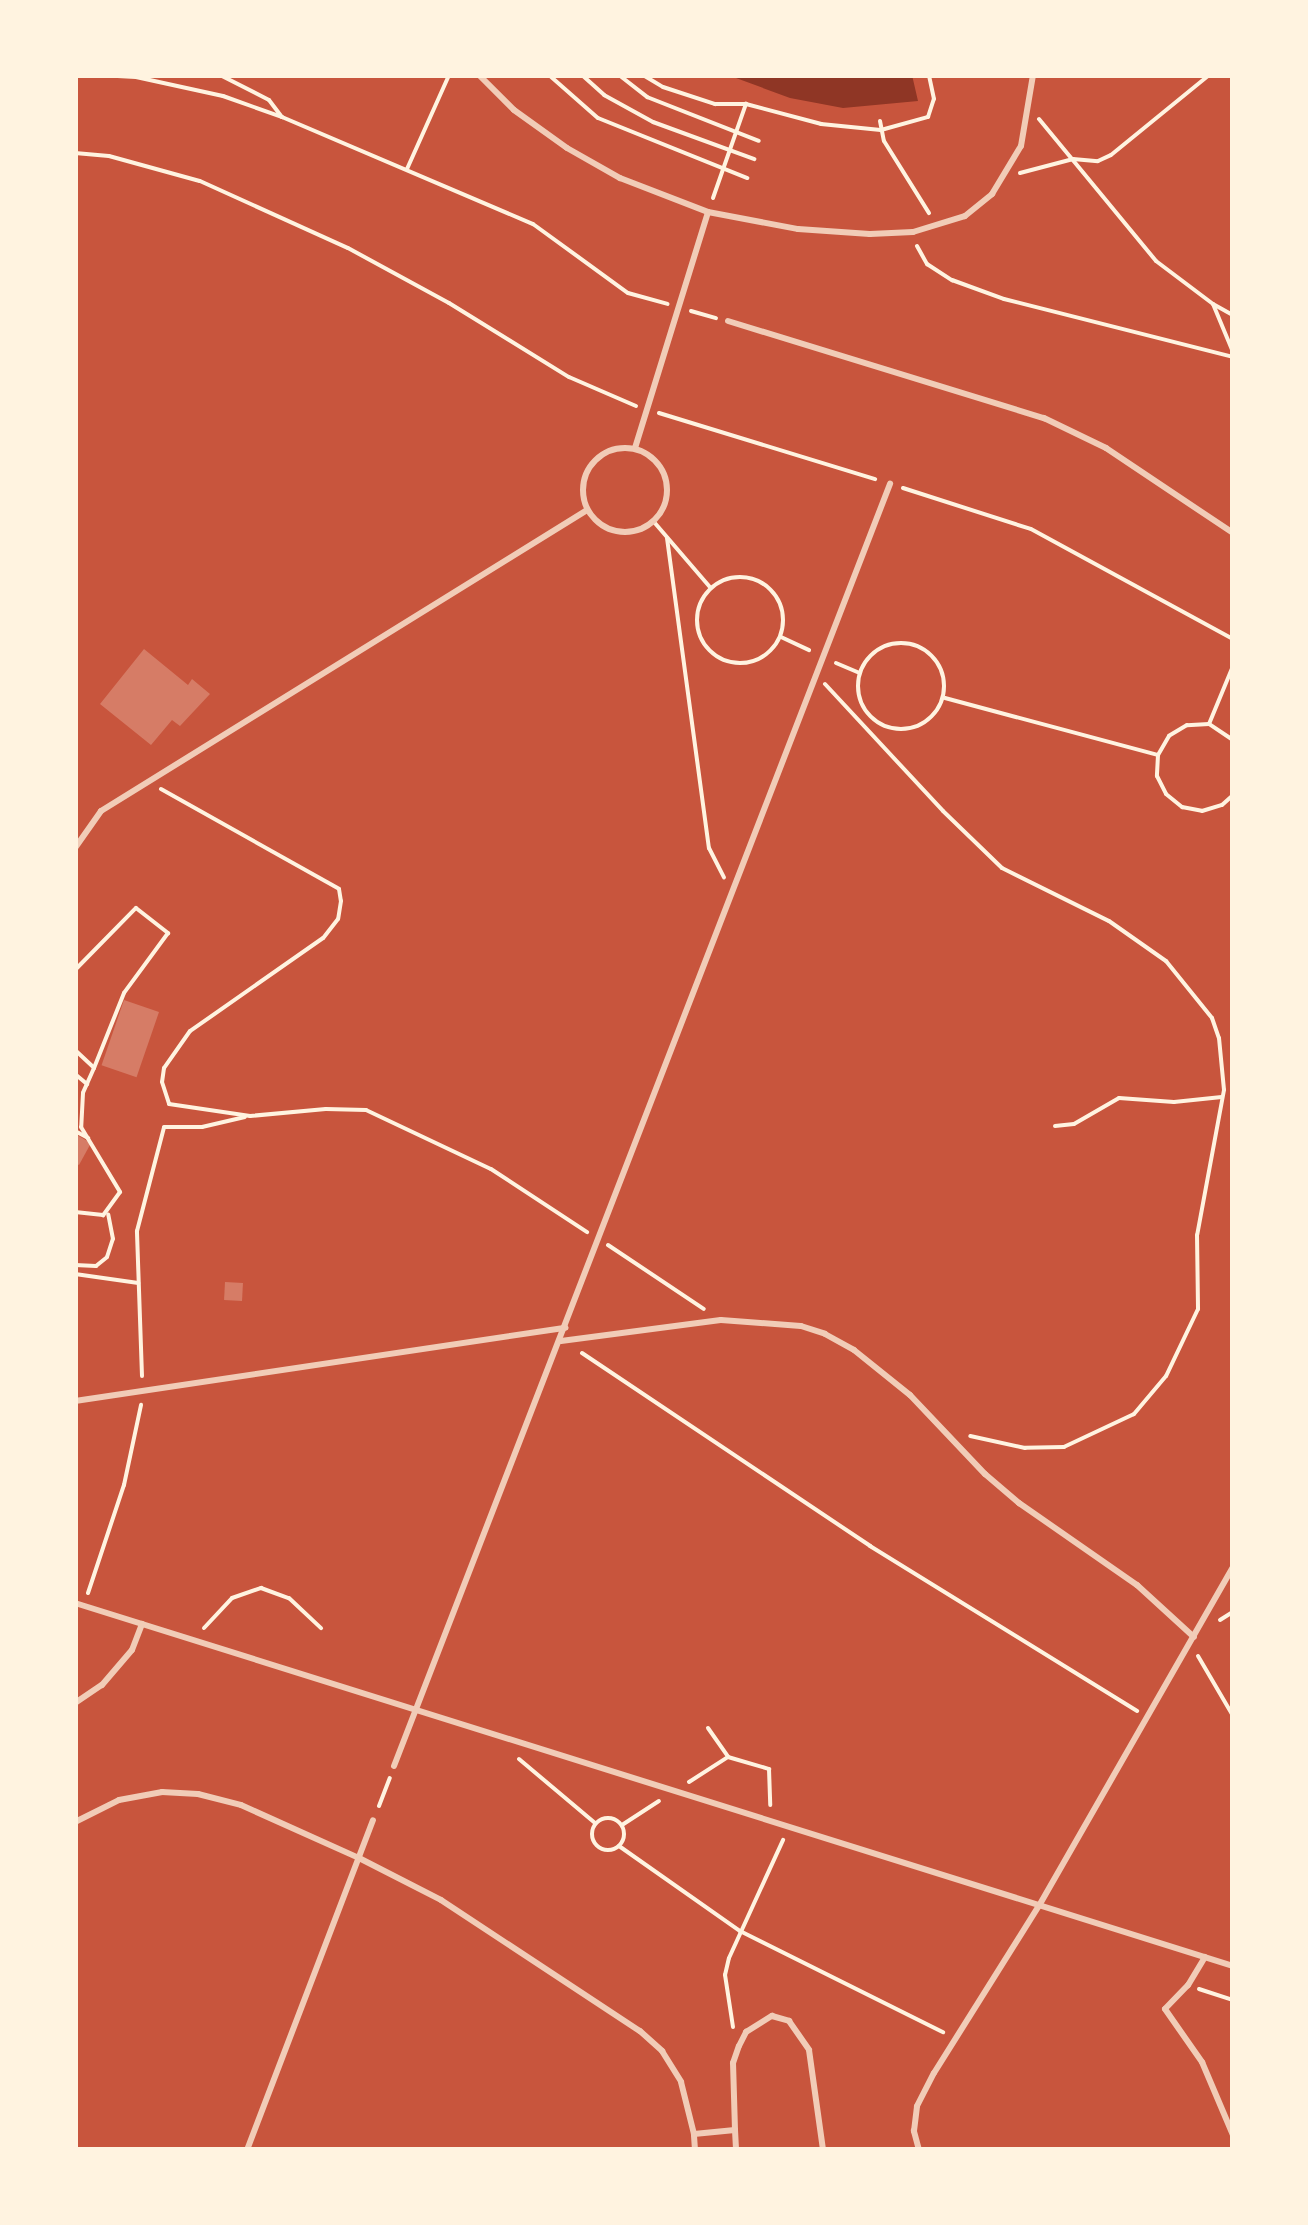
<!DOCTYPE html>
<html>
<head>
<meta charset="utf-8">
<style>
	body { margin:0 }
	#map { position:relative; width:1308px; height:2225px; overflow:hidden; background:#c8553d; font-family:"Source Sans 3",sans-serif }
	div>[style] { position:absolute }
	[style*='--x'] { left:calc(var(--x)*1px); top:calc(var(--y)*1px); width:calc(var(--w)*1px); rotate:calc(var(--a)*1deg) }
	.water>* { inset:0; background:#8f3625 }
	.building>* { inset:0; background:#d67c66; transform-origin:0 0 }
	.path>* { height:4px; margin:-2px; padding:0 2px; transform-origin:2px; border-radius:2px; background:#fff3e0 }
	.path>.ring { margin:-2px; padding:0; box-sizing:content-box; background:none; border:4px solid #fff3e0; border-radius:50% }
	.pedestrian>* { height:6px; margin:-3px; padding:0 3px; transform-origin:3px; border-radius:3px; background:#f1ccb7 }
	.pedestrian>.ring { margin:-3px; padding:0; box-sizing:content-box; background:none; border:6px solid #f1ccb7; border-radius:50% }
	span { translate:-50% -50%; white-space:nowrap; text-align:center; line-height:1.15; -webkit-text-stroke:8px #fff3e0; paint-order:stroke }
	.frame { position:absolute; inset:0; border:78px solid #fff3e0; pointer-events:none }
</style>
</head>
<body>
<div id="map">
	<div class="water">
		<i style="clip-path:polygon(686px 75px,912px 75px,918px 101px,843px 108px,790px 98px,736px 78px)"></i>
	</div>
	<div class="building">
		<i style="clip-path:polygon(144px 649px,188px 685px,192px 679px,210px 694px,180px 726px,172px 720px,151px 745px,100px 704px)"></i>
		<i style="left:124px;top:1000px;width:37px;height:69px;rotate:19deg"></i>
		<i style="clip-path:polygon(75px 1134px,91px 1143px,79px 1165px,75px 1163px)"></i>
		<i style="left:225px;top:1282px;width:18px;height:18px;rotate:3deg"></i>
	</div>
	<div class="path">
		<i style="--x:99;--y:75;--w:37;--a:3"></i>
		<i style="--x:136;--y:77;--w:89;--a:12.3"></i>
		<i style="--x:223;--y:96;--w:63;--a:19.6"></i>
		<i style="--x:282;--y:117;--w:273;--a:23.1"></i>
		<i style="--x:533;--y:224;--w:117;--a:36"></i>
		<i style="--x:628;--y:293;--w:41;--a:15.4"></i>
		<i style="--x:220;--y:75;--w:55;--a:27"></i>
		<i style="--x:269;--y:100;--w:21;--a:53"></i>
		<i style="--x:549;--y:75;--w:65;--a:41.3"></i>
		<i style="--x:598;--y:118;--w:161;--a:21.9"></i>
		<i style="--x:582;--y:75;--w:30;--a:42"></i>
		<i style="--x:604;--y:95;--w:56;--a:28.9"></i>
		<i style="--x:653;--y:122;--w:108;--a:20.1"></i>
		<i style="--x:619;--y:75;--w:36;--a:38"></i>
		<i style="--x:647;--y:97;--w:120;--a:21.4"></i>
		<i style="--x:643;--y:75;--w:23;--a:31"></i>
		<i style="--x:663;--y:87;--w:55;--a:18.1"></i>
		<i style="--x:715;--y:104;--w:31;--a:0"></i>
		<i style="--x:746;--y:104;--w:78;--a:14.9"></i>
		<i style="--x:821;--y:124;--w:60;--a:5.7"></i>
		<i style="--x:881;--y:130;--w:49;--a:-15.5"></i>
		<i style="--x:928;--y:117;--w:19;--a:-72"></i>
		<i style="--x:934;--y:99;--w:25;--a:-102"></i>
		<i style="--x:1039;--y:119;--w:184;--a:50.5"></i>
		<i style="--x:1156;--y:261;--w:71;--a:37"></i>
		<i style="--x:1213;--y:304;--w:52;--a:67.4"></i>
		<i style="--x:880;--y:121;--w:20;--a:79"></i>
		<i style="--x:884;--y:141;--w:85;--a:58"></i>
		<i style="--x:75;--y:153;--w:34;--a:5"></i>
		<i style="--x:109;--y:156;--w:94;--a:15.4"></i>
		<i style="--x:200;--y:181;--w:162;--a:24.4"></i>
		<i style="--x:348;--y:248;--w:115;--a:28.6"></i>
		<i style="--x:449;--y:303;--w:141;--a:31.7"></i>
		<i style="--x:569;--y:377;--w:73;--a:23.4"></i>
		<i style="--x:407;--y:169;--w:103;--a:-65.9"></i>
		<i style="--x:1020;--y:173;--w:55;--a:-14.8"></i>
		<i style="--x:1073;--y:159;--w:25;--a:5"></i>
		<i style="--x:1098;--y:161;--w:14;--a:-25"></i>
		<i style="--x:1111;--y:155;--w:127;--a:-39.2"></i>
		<i style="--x:713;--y:198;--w:100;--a:-70.7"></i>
		<i style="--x:917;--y:246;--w:21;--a:61"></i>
		<i style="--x:927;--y:264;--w:30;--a:33"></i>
		<i style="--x:952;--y:280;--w:55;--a:20.1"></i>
		<i style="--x:1004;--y:299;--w:236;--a:14.2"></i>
		<i style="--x:1213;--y:304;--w:23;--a:29"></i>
		<i style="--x:691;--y:311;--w:26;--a:16"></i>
		<i style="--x:659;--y:413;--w:226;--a:17"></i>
		<i style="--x:903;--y:488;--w:134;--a:17.8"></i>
		<i style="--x:1031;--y:529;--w:230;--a:28.6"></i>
		<i style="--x:654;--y:522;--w:86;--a:49.3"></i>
		<i style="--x:667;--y:538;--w:313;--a:82.3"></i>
		<i style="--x:709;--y:848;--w:33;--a:63"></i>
		<i class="ring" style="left:697px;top:577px;width:82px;height:82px"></i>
		<i style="--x:781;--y:637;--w:31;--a:25"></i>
		<i class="ring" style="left:858px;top:643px;width:82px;height:82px"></i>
		<i style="--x:836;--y:663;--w:25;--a:23"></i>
		<i style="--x:825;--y:684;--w:173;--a:47.1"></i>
		<i style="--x:943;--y:811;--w:82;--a:44"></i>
		<i style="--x:1002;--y:868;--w:119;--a:26.4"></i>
		<i style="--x:1109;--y:921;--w:70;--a:35.1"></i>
		<i style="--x:1166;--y:961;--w:73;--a:51.1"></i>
		<i style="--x:1212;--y:1018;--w:21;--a:71"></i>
		<i style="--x:1219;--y:1038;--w:52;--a:84.5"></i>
		<i style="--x:1224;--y:1090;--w:147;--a:100.5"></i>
		<i style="--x:1197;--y:1235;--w:74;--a:89.2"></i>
		<i style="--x:1198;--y:1309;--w:74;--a:115.5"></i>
		<i style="--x:1166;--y:1376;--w:50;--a:130.1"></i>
		<i style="--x:1134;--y:1414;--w:77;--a:154.8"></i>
		<i style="--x:1064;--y:1447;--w:39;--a:179"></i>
		<i style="--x:1025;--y:1448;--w:56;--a:-167.7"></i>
		<i style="--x:945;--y:698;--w:220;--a:15"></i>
		<i style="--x:1209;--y:724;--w:63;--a:-67.5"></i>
		<i style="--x:1233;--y:740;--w:29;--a:-146"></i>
		<i style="--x:1209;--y:724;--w:22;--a:177"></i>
		<i style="--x:1187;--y:725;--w:21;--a:149"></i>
		<i style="--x:1169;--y:736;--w:22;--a:120"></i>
		<i style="--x:1158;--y:755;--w:21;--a:93"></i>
		<i style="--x:1157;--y:776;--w:20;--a:63"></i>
		<i style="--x:1166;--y:794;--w:21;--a:39"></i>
		<i style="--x:1182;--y:807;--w:20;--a:11"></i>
		<i style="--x:1202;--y:811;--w:21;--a:-17"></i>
		<i style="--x:1222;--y:805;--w:15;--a:-42"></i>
		<i style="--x:161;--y:789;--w:204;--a:29.3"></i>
		<i style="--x:339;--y:889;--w:12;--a:81"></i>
		<i style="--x:341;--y:901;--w:18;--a:99"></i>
		<i style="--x:338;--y:919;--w:24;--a:128"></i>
		<i style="--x:323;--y:938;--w:162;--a:145"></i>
		<i style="--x:190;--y:1031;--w:45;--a:125.1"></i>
		<i style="--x:164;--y:1068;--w:14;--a:98"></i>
		<i style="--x:162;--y:1082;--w:23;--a:72"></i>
		<i style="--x:169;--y:1104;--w:82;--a:8.4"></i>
		<i style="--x:250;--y:1116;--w:76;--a:-5.3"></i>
		<i style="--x:326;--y:1109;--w:40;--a:1.4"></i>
		<i style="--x:366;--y:1110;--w:138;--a:25.3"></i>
		<i style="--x:491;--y:1169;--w:115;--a:33.3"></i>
		<i style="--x:75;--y:970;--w:87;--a:-45.5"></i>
		<i style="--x:136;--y:908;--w:41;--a:38"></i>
		<i style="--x:168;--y:933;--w:74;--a:126.3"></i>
		<i style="--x:124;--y:993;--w:81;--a:111.8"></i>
		<i style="--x:75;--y:1050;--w:26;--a:43"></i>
		<i style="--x:94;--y:1068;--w:27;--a:114"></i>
		<i style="--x:83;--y:1093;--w:34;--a:93"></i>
		<i style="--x:81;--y:1127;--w:76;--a:59"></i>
		<i style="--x:120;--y:1192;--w:29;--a:126"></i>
		<i style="--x:103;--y:1215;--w:28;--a:-174"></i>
		<i style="--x:75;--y:1074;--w:16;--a:40"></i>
		<i style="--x:1055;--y:1126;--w:19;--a:-6"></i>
		<i style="--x:1074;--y:1124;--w:52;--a:-30"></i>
		<i style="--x:1119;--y:1098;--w:55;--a:4.2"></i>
		<i style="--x:1174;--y:1102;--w:48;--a:-5.9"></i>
		<i style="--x:75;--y:1131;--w:15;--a:28"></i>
		<i style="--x:608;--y:1245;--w:115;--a:33.7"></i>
		<i style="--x:75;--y:1265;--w:21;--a:3"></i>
		<i style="--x:96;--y:1266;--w:14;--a:-39"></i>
		<i style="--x:107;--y:1257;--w:19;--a:-72"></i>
		<i style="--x:113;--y:1239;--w:25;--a:-101"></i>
		<i style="--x:75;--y:1274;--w:64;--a:8.1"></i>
		<i style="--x:582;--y:1353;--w:347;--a:33.8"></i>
		<i style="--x:870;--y:1546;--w:314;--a:31.7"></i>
		<i style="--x:142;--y:1376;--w:145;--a:-92"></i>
		<i style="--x:137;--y:1231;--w:107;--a:-75.4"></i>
		<i style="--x:164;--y:1127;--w:38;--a:0"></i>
		<i style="--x:202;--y:1127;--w:44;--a:-13.1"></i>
		<i style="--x:88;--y:1593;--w:114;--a:-71.6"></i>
		<i style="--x:124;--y:1485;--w:82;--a:-78"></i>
		<i style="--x:1220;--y:1620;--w:15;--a:-32"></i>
		<i style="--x:204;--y:1628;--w:41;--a:-47"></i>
		<i style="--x:232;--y:1598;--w:31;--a:-19"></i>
		<i style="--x:261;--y:1588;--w:30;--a:20"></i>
		<i style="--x:289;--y:1598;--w:44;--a:43.2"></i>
		<i style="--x:1198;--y:1656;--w:69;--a:59.7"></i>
		<i style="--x:708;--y:1728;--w:35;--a:55"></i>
		<i style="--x:519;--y:1759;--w:99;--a:40.1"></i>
		<i style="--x:689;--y:1782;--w:46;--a:-32.7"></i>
		<i style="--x:728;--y:1757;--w:43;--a:16.3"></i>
		<i style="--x:769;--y:1769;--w:36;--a:88"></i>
		<i style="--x:379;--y:1806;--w:30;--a:-69"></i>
		<i class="ring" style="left:592px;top:1818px;width:28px;height:28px"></i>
		<i style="--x:622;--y:1825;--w:44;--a:-33"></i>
		<i style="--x:619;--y:1846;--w:148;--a:35.1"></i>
		<i style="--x:740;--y:1931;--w:227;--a:26.5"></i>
		<i style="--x:1199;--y:1989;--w:36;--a:18"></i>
		<i style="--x:733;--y:2027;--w:53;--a:-98.7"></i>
		<i style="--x:725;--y:1975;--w:17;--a:-77"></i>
		<i style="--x:729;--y:1958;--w:130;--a:-65.4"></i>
	</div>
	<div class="pedestrian">
		<i style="--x:479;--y:75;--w:49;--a:45"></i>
		<i style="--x:514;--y:110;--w:65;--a:35.6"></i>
		<i style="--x:567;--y:148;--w:61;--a:29.5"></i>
		<i style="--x:620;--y:178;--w:94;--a:21.1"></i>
		<i style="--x:708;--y:212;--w:92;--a:10.7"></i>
		<i style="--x:798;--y:229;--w:72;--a:4"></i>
		<i style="--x:870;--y:234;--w:43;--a:-2.7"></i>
		<i style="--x:913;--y:232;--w:54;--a:-17.1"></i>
		<i style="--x:965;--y:216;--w:35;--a:-39"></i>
		<i style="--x:992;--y:194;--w:56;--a:-58.9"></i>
		<i style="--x:1021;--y:146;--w:72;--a:-80.4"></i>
		<i style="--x:728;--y:321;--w:331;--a:17.1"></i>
		<i style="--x:1044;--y:418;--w:69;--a:25.8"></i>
		<i style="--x:1106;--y:448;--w:153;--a:33.8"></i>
		<i style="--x:635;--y:448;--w:247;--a:-72.8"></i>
		<i class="ring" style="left:583px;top:448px;width:78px;height:78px"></i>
		<i style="--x:75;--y:848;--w:45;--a:-54.9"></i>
		<i style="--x:101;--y:811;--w:572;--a:-31.77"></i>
		<i style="--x:561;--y:1341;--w:161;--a:-7.5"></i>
		<i style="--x:721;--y:1320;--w:80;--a:4.3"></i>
		<i style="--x:801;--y:1326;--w:25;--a:18"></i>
		<i style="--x:825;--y:1334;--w:33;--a:29"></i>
		<i style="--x:854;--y:1350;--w:72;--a:38.8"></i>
		<i style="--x:910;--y:1395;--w:109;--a:46.5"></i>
		<i style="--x:985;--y:1474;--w:45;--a:40.5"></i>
		<i style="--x:1019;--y:1503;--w:144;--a:34.8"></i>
		<i style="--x:1137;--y:1585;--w:77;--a:42.4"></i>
		<i style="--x:75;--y:1401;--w:496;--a:-8.5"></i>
		<i style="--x:75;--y:1603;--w:1214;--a:17.4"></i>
		<i style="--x:75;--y:1703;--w:32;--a:-34"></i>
		<i style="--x:102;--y:1685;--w:46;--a:-49.4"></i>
		<i style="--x:132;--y:1650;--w:28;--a:-69"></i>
		<i style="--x:394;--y:1766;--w:1375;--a:-68.85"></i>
		<i style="--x:75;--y:1822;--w:49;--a:-26.6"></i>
		<i style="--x:119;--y:1800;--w:44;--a:-10.5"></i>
		<i style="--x:162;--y:1792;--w:36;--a:3"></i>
		<i style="--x:198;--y:1794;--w:44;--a:14.3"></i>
		<i style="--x:241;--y:1805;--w:129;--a:24.2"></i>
		<i style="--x:359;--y:1858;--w:92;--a:27.1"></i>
		<i style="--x:441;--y:1900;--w:238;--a:33.4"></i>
		<i style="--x:640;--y:2031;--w:30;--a:42"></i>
		<i style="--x:662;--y:2051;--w:36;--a:58"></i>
		<i style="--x:681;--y:2082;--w:54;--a:76"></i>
		<i style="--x:1205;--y:1957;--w:33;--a:121"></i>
		<i style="--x:1188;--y:1985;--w:33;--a:134"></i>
		<i style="--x:1165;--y:2009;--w:65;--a:55.1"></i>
		<i style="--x:1202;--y:2062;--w:79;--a:67"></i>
		<i style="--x:735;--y:2130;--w:20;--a:87"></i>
		<i style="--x:247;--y:2150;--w:353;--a:-69.1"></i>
		<i style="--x:695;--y:2150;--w:16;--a:-94"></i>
		<i style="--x:694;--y:2134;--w:41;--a:-5.6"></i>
		<i style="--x:735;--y:2130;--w:67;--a:-91.7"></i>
		<i style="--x:733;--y:2063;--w:18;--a:-71"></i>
		<i style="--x:739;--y:2046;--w:16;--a:-63"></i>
		<i style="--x:746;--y:2032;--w:31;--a:-32"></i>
		<i style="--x:772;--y:2016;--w:18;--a:16"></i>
		<i style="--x:789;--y:2021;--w:35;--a:55"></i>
		<i style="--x:809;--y:2050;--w:101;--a:82"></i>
		<i style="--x:919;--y:2150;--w:20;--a:-105"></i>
		<i style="--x:914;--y:2131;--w:25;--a:-83"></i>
		<i style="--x:917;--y:2106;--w:37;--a:-63"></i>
		<i style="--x:934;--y:2073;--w:199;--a:-57.9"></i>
		<i style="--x:1040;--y:1904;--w:388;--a:-60.2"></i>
	</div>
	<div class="frame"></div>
</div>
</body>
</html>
